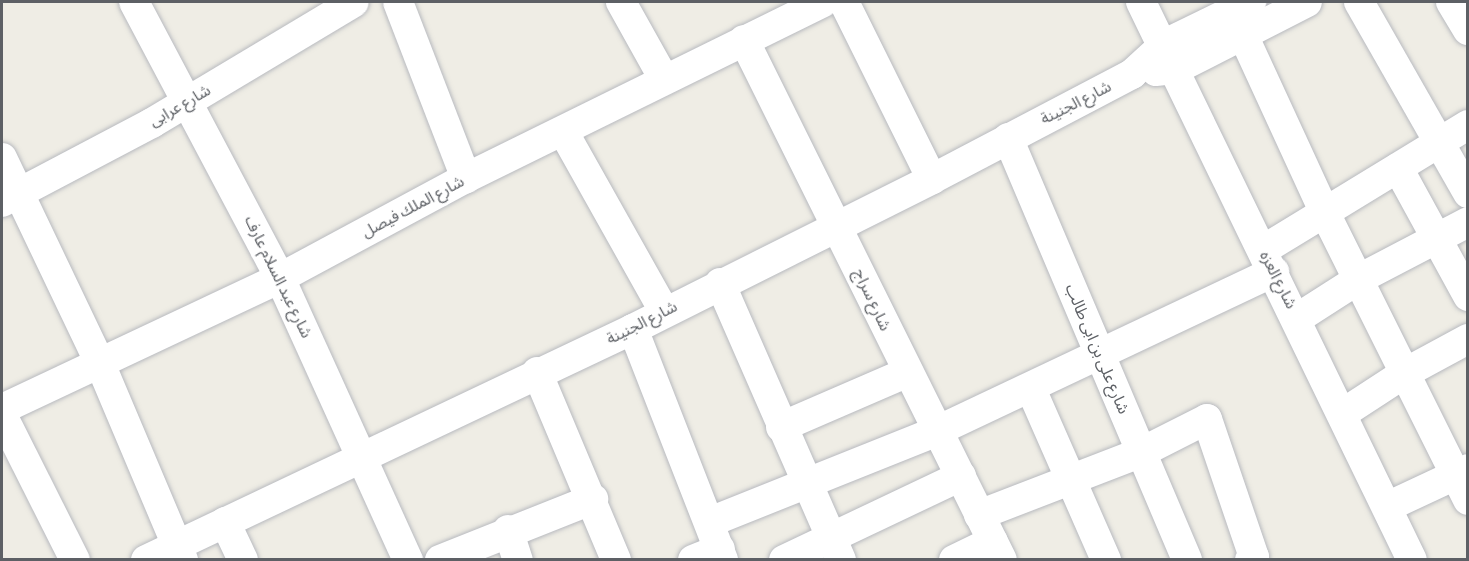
<!DOCTYPE html>
<html>
<head>
<meta charset="utf-8">
<style>
	body { margin:0 }
	#map { position:relative; width:1469px; height:561px; overflow:hidden; background:#efede5; font-family:"Alegreya Sans","Noto Sans Arabic",sans-serif }
	div>[style] { position:absolute }
	[style*='--x'] { left:calc(var(--x)*1px); top:calc(var(--y)*1px); width:calc(var(--w)*1px); rotate:calc(var(--a)*1deg) }
	.roads { filter:drop-shadow(0 0 2px #b8babf) drop-shadow(0 0 2px #b8babf) }
	.minor>* { height:30px; margin:-15px; padding:0 15px; transform-origin:15px; border-radius:15px; background:#fff }
	span { translate:-50% -50%; white-space:nowrap; text-align:center; line-height:1.15; -webkit-text-stroke:6px #fff; paint-order:stroke }
	.street-label { font-size:16px; color:#5d6065 }
	.frame { position:absolute; inset:0; border:3px solid #5d6065; pointer-events:none }
</style>
</head>
<body>
<div id="map">
	<div class="roads">
		<div class="minor">
			<i style="--x:134;--y:2;--w:312;--a:62.1"></i>
			<i style="--x:280;--y:278;--w:310;--a:65.6"></i>
			<i style="--x:398;--y:2;--w:189;--a:68.9"></i>
			<i style="--x:621;--y:2;--w:88;--a:60.8"></i>
			<i style="--x:844;--y:2;--w:198;--a:63.6"></i>
			<i style="--x:1141;--y:2;--w:620;--a:64.1"></i>
			<i style="--x:1359;--y:2;--w:220;--a:60.3"></i>
			<i style="--x:1451;--y:2;--w:33;--a:59"></i>
			<i style="--x:1232;--y:11;--w:220;--a:65.3"></i>
			<i style="--x:1324;--y:211;--w:323;--a:63.5"></i>
			<i style="--x:744;--y:40;--w:580;--a:63.61"></i>
			<i style="--x:1156;--y:71;--w:20;--a:-6"></i>
			<i style="--x:1176;--y:69;--w:147;--a:-27.1"></i>
			<i style="--x:563;--y:131;--w:206;--a:60.7"></i>
			<i style="--x:1008;--y:138;--w:458;--a:67"></i>
			<i style="--x:2;--y:158;--w:225;--a:64.5"></i>
			<i style="--x:99;--y:361;--w:216;--a:67.1"></i>
			<i style="--x:1398;--y:168;--w:146;--a:61.3"></i>
			<i style="--x:2;--y:202;--w:170;--a:-27.8"></i>
			<i style="--x:152;--y:123;--w:235;--a:-30.9"></i>
			<i style="--x:1263;--y:250;--w:240;--a:-31.4"></i>
			<i style="--x:720;--y:283;--w:302;--a:66.4"></i>
			<i style="--x:1298;--y:318;--w:72;--a:-32.6"></i>
			<i style="--x:1359;--y:279;--w:123;--a:-27.6"></i>
			<i style="--x:633;--y:329;--w:248;--a:68.7"></i>
			<i style="--x:537;--y:372;--w:204;--a:67.2"></i>
			<i style="--x:1031;--y:389;--w:187;--a:66.3"></i>
			<i style="--x:2;--y:409;--w:307;--a:-25.2"></i>
			<i style="--x:280;--y:278;--w:211;--a:-28.3"></i>
			<i style="--x:466;--y:178;--w:398;--a:-26.2"></i>
			<i style="--x:1342;--y:414;--w:75;--a:-33.1"></i>
			<i style="--x:1405;--y:373;--w:72;--a:-28.4"></i>
			<i style="--x:2;--y:415;--w:162;--a:63.3"></i>
			<i style="--x:781;--y:427;--w:136;--a:-23.4"></i>
			<i style="--x:1387;--y:507;--w:89;--a:-25.1"></i>
			<i style="--x:979;--y:515;--w:173;--a:-21.1"></i>
			<i style="--x:1140;--y:453;--w:75;--a:-26.9"></i>
			<i style="--x:1207;--y:419;--w:146;--a:71.2"></i>
			<i style="--x:1254;--y:557;--w:5;--a:143"></i>
			<i style="--x:225;--y:522;--w:42;--a:64.7"></i>
			<i style="--x:710;--y:522;--w:245;--a:-21.8"></i>
			<i style="--x:937;--y:431;--w:373;--a:-25.3"></i>
			<i style="--x:508;--y:530;--w:32;--a:72"></i>
			<i style="--x:146;--y:560;--w:539;--a:-25.38"></i>
			<i style="--x:633;--y:329;--w:335;--a:-26.6"></i>
			<i style="--x:932;--y:179;--w:226;--a:-27.7"></i>
			<i style="--x:1132;--y:74;--w:45;--a:-42.3"></i>
			<i style="--x:1165;--y:44;--w:96;--a:-26"></i>
			<i style="--x:440;--y:560;--w:165;--a:-21.7"></i>
			<i style="--x:693;--y:560;--w:29;--a:-22"></i>
			<i style="--x:784;--y:560;--w:196;--a:-25.4"></i>
			<i style="--x:954;--y:560;--w:43;--a:-26"></i>
		</div>
	</div>
	<div class="street-label">
		<span style="left:1076px;top:103px;rotate:-27deg">شارع الجنينة</span>
		<span style="left:180px;top:106px;rotate:-30deg">شارع عرابى</span>
		<span style="left:413px;top:207px;rotate:-28deg">شارع الملك فيصل</span>
		<span style="left:278px;top:277px;rotate:64deg">شارع عبد السلام عارف</span>
		<span style="left:1278px;top:280px;rotate:63deg">شارع العزه</span>
		<span style="left:872px;top:300px;rotate:65deg">شارع سراج</span>
		<span style="left:642px;top:323px;rotate:-27deg">شارع الجنينة</span>
		<span style="left:1097px;top:349px;rotate:67deg">شارع على بن ابى طالب</span>
	</div>
	<div class="frame"></div>
</div>
</body>
</html>
